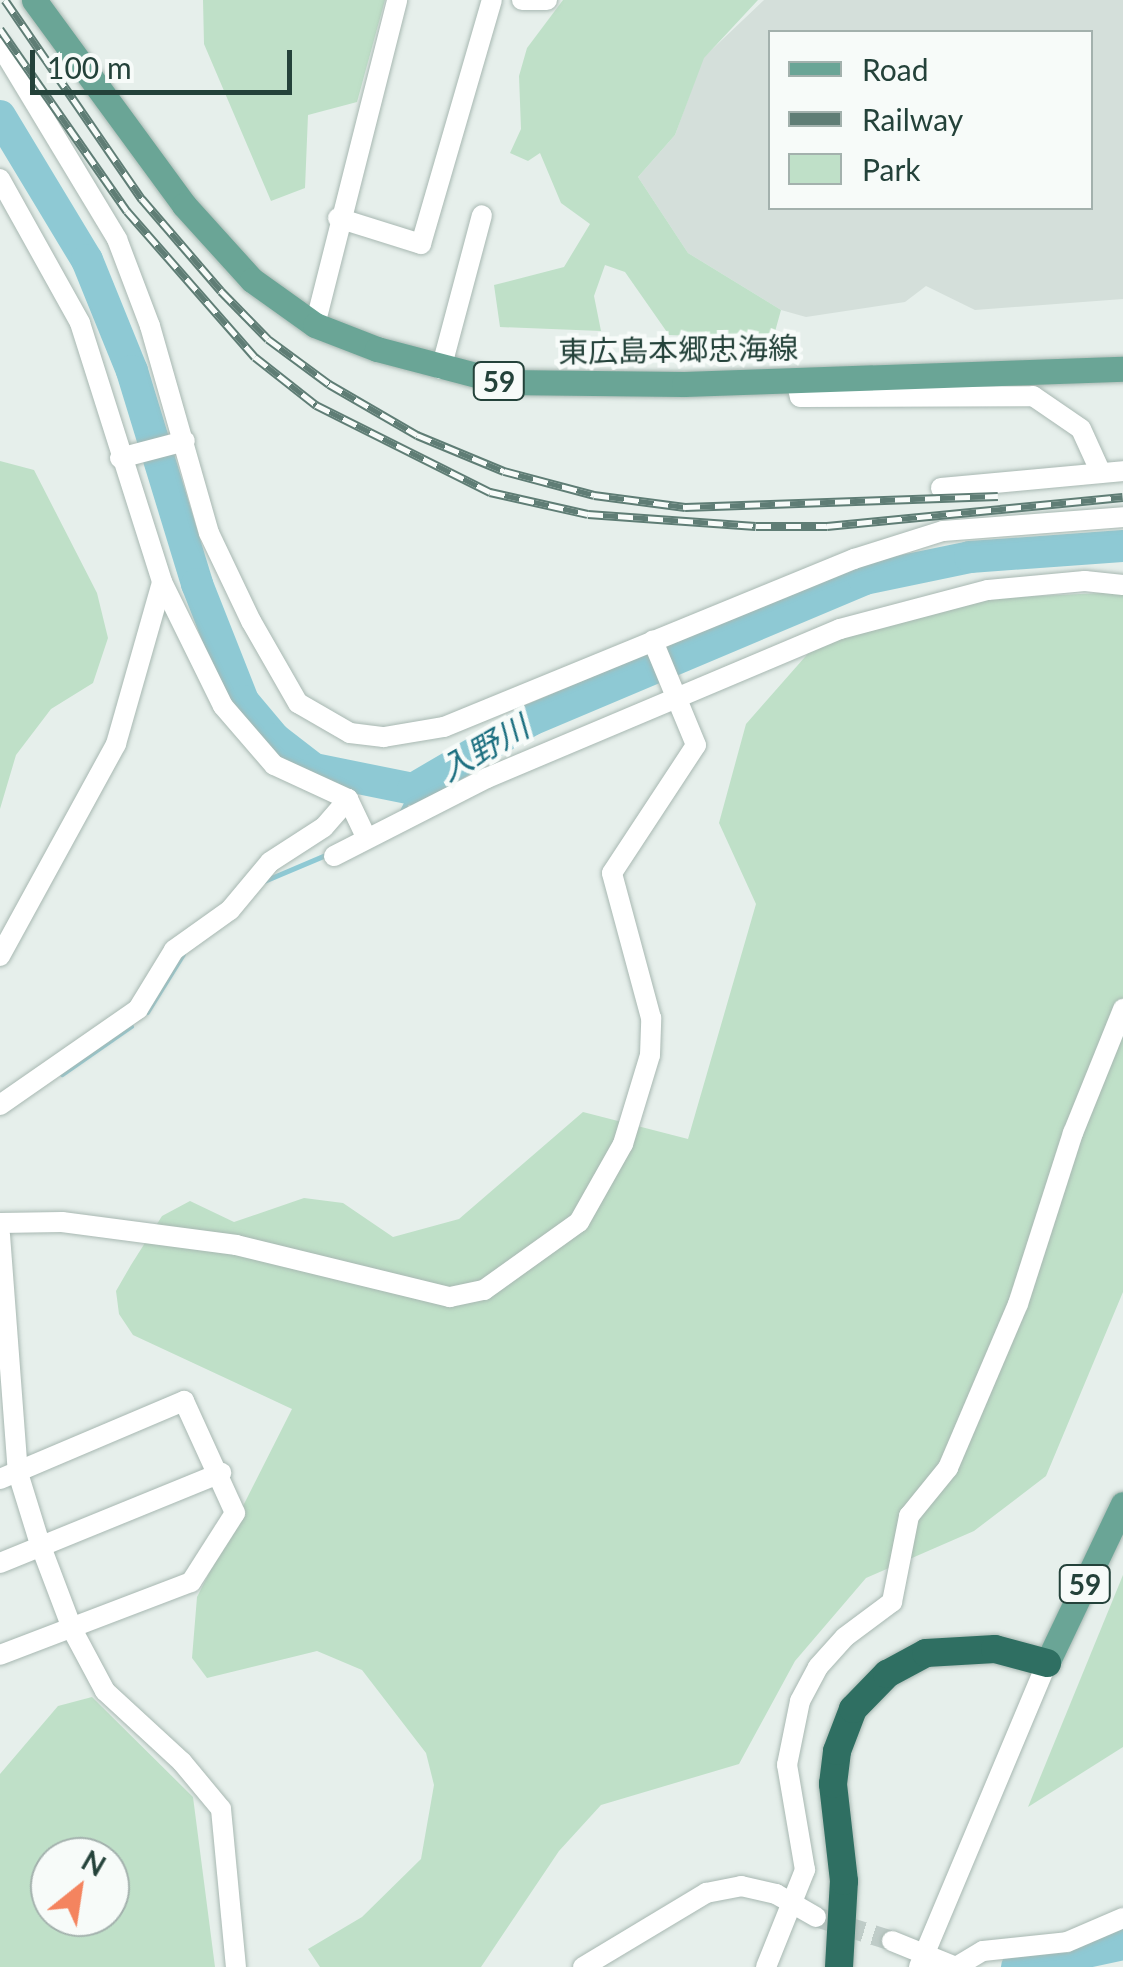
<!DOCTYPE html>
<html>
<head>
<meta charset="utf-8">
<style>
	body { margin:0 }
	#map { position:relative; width:1123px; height:1967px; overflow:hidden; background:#e6efeb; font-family:Lato,"Noto Sans JP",sans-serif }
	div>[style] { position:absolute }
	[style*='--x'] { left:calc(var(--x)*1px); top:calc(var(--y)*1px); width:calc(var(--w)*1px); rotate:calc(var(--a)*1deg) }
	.built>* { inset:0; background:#d4dfda }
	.green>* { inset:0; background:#bfe0c8 }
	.stream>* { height:5px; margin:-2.5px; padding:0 2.5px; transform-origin:2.5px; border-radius:2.5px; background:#8ec9d4 }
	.river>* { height:32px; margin:-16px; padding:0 16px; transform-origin:16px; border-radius:16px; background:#8ec9d4 }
	.minor-tunnel>* { height:20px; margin-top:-10px; transform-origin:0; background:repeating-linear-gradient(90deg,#bfccc8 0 20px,transparent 0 30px) }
	.roads { filter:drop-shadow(0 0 2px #a8b8b2) drop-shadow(0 0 2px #a8b8b2) }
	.minor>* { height:20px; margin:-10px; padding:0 10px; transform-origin:10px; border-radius:10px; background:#fff }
	.major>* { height:25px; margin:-12.5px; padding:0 12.5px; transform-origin:12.5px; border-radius:12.5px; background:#6aa596 }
	.highway>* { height:28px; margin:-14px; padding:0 14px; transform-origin:14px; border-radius:14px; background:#2f6f62 }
	.rail>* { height:9px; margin-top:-4.5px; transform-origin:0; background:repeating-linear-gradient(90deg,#f7fbf9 0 15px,#5f7d75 0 30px); box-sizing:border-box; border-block:2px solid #5f7d75 }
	span { translate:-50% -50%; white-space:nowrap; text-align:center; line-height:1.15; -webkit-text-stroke:9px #f7fbf9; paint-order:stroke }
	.shield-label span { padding:2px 8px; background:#f7fbf9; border:2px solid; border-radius:8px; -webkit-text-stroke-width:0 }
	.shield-label { font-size:28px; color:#24423a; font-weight:700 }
	.street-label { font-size:30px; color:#24423a }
	.water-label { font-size:32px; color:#1c6f80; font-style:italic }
	.legend { position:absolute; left:768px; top:30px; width:325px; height:180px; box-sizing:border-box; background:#f7fbf9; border:2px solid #a3b1ad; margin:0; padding:12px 18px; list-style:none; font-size:30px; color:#24423a }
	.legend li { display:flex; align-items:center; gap:20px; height:50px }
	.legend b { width:50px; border:2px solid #a3b1ad }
	.north { position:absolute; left:30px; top:1837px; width:100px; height:100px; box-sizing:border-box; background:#f7fbf9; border:2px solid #a3b1ad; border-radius:50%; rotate:30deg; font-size:28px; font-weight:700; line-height:40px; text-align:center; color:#24423a }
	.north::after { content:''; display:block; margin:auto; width:35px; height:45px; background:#f4845f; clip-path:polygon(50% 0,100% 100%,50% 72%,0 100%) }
	.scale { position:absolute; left:30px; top:50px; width:262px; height:45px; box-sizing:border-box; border:5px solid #24423a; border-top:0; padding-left:12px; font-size:30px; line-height:35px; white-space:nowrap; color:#24423a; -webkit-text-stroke:8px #f7fbf9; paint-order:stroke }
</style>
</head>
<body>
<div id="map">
	<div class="built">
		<i style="clip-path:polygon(evenodd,764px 0,1123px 0,1123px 299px,975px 310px,926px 286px,905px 302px,806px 317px,781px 310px,688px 253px,638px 177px,675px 135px,703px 58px,764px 0,770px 32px,1090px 32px,1090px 208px,770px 208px,770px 32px)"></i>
	</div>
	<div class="green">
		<i style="clip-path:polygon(203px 0,385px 0,357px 102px,308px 115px,305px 188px,271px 201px,204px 44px)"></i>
		<i style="clip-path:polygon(563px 0,758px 0,704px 58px,675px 135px,638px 177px,688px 253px,781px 310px,773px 339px,669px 335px,625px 272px,605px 265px,594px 296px,601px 331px,500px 327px,494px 285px,564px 267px,590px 224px,561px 203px,540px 153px,528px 161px,510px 153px,521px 129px,519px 76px,527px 48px)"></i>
		<i style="clip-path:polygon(0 461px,34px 470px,97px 593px,108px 638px,93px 683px,51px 709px,16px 755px,0 809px)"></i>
		<i style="clip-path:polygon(1123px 592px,1123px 1292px,1046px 1476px,974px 1531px,866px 1578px,795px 1661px,739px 1764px,601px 1805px,559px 1851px,481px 1967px,320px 1967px,308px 1949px,362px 1917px,421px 1859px,434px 1785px,426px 1753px,362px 1670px,317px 1651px,207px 1678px,192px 1658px,197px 1597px,292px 1409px,133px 1335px,119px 1314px,116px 1291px,131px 1265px,162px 1216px,190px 1201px,234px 1222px,304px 1198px,343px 1203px,393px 1237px,459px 1219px,583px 1112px,688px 1139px,756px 904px,719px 823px,746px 724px,834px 624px,993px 598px)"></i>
		<i style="clip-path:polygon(1123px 1575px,1123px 1747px,1028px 1807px)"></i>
		<i style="clip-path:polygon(evenodd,92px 1697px,193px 1797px,215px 1967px,0 1967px,0 1774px,58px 1706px,92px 1697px,50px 1857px,110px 1857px,110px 1917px,50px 1917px,50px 1857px)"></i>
	</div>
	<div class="stream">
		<i style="--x:402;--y:811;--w:25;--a:-63"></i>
		<i style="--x:264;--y:881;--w:69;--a:-22.9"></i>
		<i style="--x:147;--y:1012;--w:68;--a:-58.2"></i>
		<i style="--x:62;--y:1074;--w:84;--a:-34.8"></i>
	</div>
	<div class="river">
		<i style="--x:0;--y:116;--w:168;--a:58.9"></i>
		<i style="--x:87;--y:260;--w:120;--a:67.9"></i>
		<i style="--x:132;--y:371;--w:223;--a:73"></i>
		<i style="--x:197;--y:584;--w:126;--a:68.5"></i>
		<i style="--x:243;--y:701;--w:50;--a:49.9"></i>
		<i style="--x:275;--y:739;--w:49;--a:37.6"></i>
		<i style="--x:314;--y:769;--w:101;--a:11.4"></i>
		<i style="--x:413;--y:789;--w:137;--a:-30.3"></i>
		<i style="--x:531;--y:720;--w:362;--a:-22.9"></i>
		<i style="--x:864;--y:579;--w:108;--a:-11.7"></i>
		<i style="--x:970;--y:557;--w:153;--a:-4.1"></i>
		<i style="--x:1017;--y:1967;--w:108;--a:-12.2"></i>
	</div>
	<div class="minor-tunnel">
		<i style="--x:816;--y:1917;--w:80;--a:17.5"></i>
	</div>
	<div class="roads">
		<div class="minor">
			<i style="--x:522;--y:0;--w:25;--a:0"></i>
			<i style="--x:0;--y:45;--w:227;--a:58.9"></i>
			<i style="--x:117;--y:239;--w:93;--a:69.2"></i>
			<i style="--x:150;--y:326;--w:215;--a:74.1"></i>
			<i style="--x:209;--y:533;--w:98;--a:64.5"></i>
			<i style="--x:251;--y:621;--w:95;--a:60.2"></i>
			<i style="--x:298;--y:703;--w:60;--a:30"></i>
			<i style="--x:350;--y:733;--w:34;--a:7"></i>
			<i style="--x:384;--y:737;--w:61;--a:-9.5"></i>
			<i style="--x:444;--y:727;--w:443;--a:-22.3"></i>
			<i style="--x:854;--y:559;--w:93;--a:-17.5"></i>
			<i style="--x:943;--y:531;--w:181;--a:-4.4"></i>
			<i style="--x:0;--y:179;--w:165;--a:60.9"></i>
			<i style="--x:80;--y:323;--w:272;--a:72.4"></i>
			<i style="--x:162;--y:582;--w:138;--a:63.8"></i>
			<i style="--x:223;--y:706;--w:78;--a:49.2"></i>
			<i style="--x:274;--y:765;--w:81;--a:24.7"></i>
			<i style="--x:348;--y:799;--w:44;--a:64.6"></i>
			<i style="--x:338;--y:218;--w:87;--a:17.4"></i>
			<i style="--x:421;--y:244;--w:254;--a:-73.8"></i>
			<i style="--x:315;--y:325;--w:335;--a:-75.8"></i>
			<i style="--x:441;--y:369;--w:159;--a:-75.1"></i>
			<i style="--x:796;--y:380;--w:17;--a:77"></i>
			<i style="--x:800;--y:397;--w:233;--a:-0.2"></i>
			<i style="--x:1033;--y:396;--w:58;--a:34.5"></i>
			<i style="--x:1081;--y:429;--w:48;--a:65.6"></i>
			<i style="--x:120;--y:458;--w:67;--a:-14.7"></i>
			<i style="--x:941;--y:488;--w:183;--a:-5.3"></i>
			<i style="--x:334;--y:856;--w:172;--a:-27"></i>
			<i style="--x:487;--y:778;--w:383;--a:-22.9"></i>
			<i style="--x:840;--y:629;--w:153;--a:-14.8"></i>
			<i style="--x:988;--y:590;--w:97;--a:-5.3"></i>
			<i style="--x:1085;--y:581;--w:38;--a:6"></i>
			<i style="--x:0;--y:956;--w:242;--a:-61.3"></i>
			<i style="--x:116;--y:744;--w:168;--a:-74.1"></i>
			<i style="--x:0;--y:1105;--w:168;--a:-34.8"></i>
			<i style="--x:138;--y:1009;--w:69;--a:-58.6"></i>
			<i style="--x:174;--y:950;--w:69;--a:-35.5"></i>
			<i style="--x:230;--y:910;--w:62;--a:-50.2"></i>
			<i style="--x:270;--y:862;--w:64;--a:-32.9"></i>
			<i style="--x:324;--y:827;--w:37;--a:-49"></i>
			<i style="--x:0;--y:1223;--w:62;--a:-0.9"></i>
			<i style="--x:62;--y:1222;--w:176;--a:7.5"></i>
			<i style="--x:236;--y:1245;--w:220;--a:13.7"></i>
			<i style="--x:450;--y:1297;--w:35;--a:-12"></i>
			<i style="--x:484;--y:1290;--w:117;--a:-35.6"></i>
			<i style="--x:579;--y:1222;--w:90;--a:-60.6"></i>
			<i style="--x:623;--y:1144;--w:93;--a:-73.1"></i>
			<i style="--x:650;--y:1055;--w:37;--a:-88"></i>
			<i style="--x:651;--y:1018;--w:150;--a:-105.1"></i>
			<i style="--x:612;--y:873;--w:153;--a:-56.7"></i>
			<i style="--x:696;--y:745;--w:113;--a:-112.5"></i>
			<i style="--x:0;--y:1235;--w:239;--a:85.7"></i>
			<i style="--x:18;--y:1473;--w:74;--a:72.8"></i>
			<i style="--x:40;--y:1544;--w:93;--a:69.2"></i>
			<i style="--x:73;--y:1631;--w:68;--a:61.9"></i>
			<i style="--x:105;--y:1691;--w:105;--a:42.7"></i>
			<i style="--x:182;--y:1762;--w:61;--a:50.3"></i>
			<i style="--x:221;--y:1809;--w:159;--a:84.6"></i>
			<i style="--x:0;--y:1479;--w:200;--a:-23"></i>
			<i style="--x:184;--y:1401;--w:123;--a:65.5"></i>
			<i style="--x:235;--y:1513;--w:82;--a:122.5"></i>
			<i style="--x:191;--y:1582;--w:204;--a:159.1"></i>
			<i style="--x:0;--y:1563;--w:239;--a:-22.2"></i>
			<i style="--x:892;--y:1941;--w:69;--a:22.1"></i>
			<i style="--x:583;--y:1967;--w:144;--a:-31"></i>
			<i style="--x:706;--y:1893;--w:36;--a:-11"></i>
			<i style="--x:741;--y:1886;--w:36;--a:13"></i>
			<i style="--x:776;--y:1894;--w:46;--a:29.9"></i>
			<i style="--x:766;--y:1967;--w:105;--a:-68.1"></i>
			<i style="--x:805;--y:1870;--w:107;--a:-99.7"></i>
			<i style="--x:787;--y:1765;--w:65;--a:-78.5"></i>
			<i style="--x:800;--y:1701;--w:38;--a:-62"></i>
			<i style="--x:818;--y:1667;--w:40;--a:-48"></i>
			<i style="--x:845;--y:1637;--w:59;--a:-36.7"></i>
			<i style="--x:892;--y:1602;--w:88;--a:-78.8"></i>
			<i style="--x:909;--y:1516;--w:62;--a:-50.9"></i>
			<i style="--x:948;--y:1468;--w:178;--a:-66.9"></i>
			<i style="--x:1018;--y:1304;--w:180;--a:-72.2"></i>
			<i style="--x:1073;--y:1133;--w:134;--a:-68"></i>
			<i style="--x:919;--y:1967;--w:330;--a:-67.2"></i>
			<i style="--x:956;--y:1967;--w:31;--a:-31"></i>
			<i style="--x:983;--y:1951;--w:84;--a:-6.1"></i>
			<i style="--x:1067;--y:1942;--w:61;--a:-23.2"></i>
		</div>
		<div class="major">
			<i style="--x:34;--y:0;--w:254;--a:53.8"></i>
			<i style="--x:184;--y:205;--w:101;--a:47.8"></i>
			<i style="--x:252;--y:280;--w:77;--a:35.5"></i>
			<i style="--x:315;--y:325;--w:66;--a:21.2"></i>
			<i style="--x:377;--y:349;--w:130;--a:14.7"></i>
			<i style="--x:503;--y:382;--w:181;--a:0.6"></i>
			<i style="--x:684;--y:384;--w:439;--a:-2"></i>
			<i style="--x:1047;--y:1663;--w:176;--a:-64.5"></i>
		</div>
		<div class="highway">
			<i style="--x:839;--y:1967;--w:86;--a:-86.7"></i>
			<i style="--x:844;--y:1881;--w:98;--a:-96.5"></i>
			<i style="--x:833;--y:1784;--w:33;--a:-83"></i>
			<i style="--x:837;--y:1751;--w:45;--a:-69.1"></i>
			<i style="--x:853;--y:1709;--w:49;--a:-45.8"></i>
			<i style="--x:887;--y:1674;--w:44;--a:-28.3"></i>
			<i style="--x:926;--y:1653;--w:69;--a:-3.3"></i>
			<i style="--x:995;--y:1649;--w:54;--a:15.1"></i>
		</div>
	</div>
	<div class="rail">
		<i style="--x:5;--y:0;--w:242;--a:55.5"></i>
		<i style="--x:142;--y:199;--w:121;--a:49.3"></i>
		<i style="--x:221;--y:291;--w:67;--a:45.6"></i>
		<i style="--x:268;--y:339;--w:76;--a:36.4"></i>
		<i style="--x:329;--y:384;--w:102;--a:30.1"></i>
		<i style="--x:417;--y:435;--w:94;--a:22.5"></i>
		<i style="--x:504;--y:471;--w:93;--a:14.9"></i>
		<i style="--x:594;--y:495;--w:92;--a:7.5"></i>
		<i style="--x:685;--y:507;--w:313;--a:-2"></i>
		<i style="--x:0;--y:29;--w:222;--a:55.1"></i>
		<i style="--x:127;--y:211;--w:194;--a:48.8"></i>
		<i style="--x:255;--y:357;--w:78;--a:38.2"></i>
		<i style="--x:316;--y:405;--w:195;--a:26.6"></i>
		<i style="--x:490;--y:492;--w:100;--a:12.7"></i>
		<i style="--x:588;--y:514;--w:168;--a:4.1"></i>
		<i style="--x:756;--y:526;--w:71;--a:0"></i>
		<i style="--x:827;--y:526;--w:297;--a:-5.6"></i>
	</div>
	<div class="shield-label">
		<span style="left:499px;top:381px">59</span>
		<span style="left:1085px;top:1584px">59</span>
	</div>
	<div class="street-label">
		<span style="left:678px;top:349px;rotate:-1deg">東広島本郷忠海線</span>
	</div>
	<div class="water-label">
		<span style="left:484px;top:748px;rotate:-30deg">入野川</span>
	</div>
	<ul class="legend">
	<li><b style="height:12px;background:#6aa596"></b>Road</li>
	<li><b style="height:12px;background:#5f7d75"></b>Railway</li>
	<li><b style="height:28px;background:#bfe0c8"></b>Park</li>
	</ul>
	<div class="north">N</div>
	<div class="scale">100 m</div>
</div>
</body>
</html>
